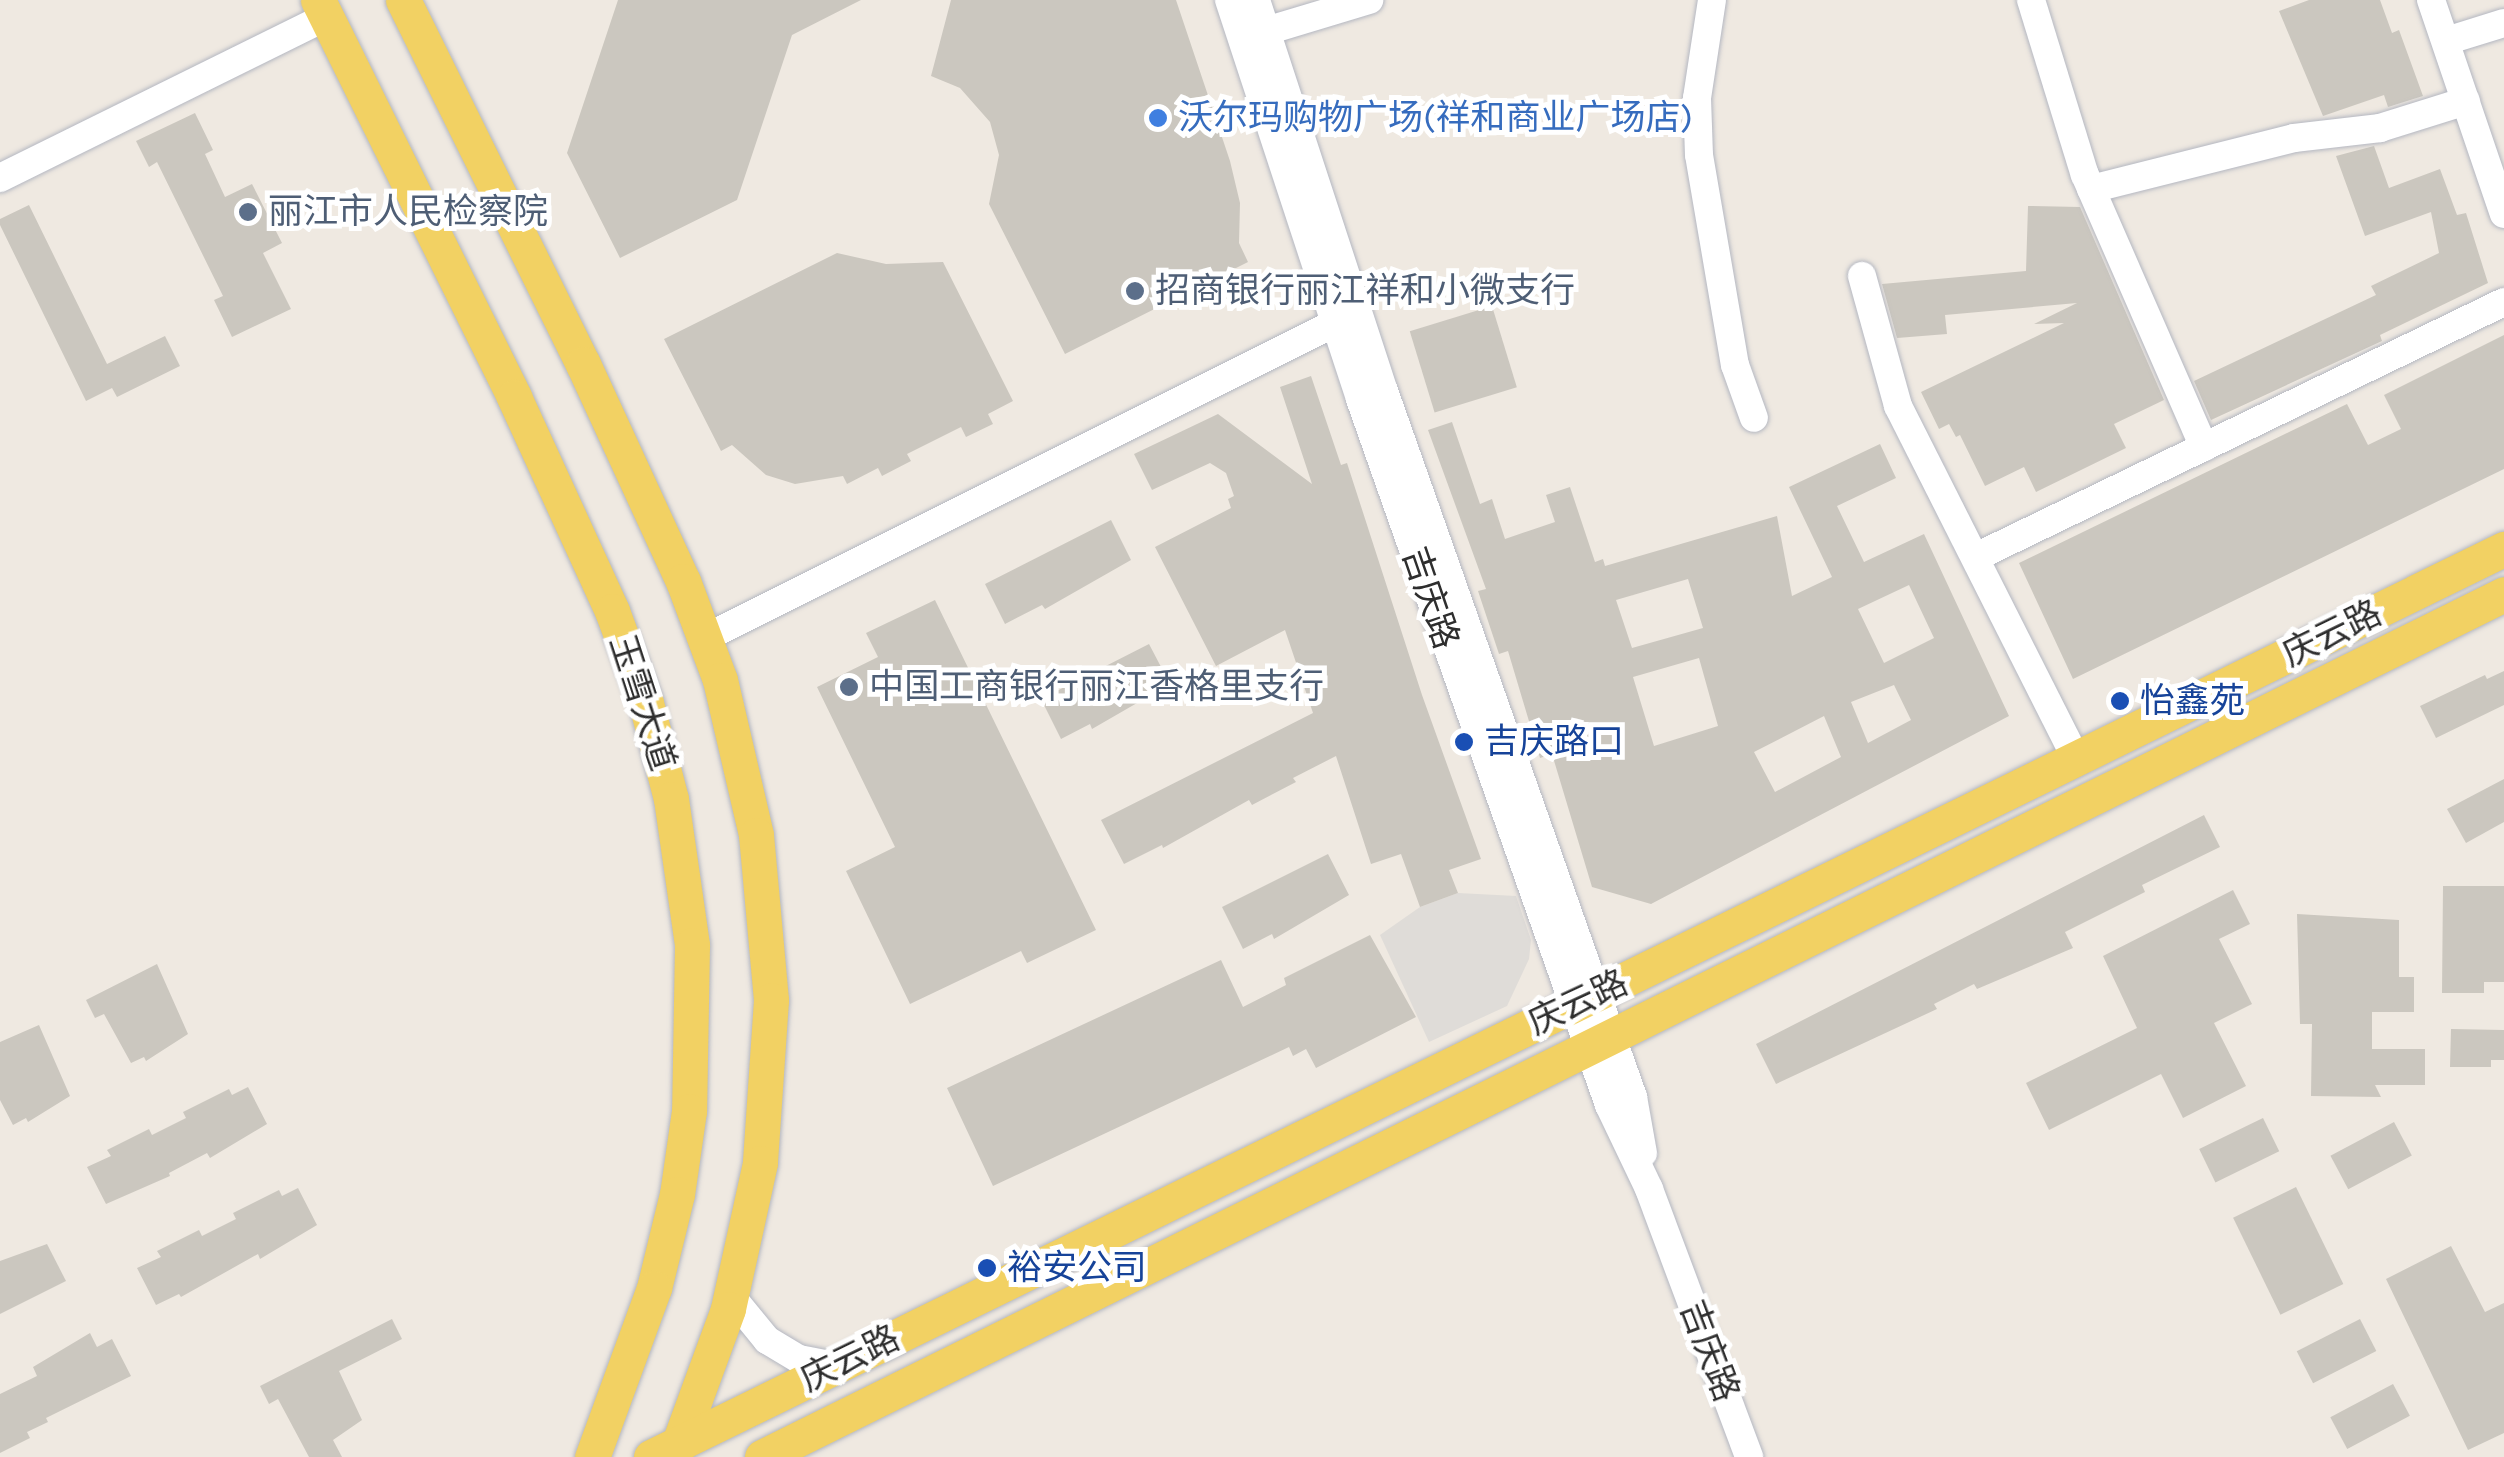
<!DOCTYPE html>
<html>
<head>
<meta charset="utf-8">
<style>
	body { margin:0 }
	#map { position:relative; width:2504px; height:1457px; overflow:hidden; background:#efe9e1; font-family:Karla,"Noto Sans SC",sans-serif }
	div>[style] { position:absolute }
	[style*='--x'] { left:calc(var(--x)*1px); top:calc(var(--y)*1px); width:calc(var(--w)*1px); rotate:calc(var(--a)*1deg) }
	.plaza>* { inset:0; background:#dfdcd8 }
	.building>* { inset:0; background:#cbc7bf; transform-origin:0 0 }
	.roads { filter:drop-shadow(0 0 2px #b4b7c1) drop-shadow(0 0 2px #b4b7c1) }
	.minor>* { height:28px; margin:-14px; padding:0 14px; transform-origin:14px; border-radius:14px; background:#fff }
	.major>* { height:35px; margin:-17.5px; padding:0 17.5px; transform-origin:17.5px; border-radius:17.5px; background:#f2d163 }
	.dots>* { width:28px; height:28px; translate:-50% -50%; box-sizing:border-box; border:5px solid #fff; border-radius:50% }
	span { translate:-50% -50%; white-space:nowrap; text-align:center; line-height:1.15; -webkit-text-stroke:10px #fff; paint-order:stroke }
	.shop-label { font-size:35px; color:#366cbe }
	.left { translate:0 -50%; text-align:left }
	.service-label { font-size:35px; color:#4e5e75 }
	.street-label { font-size:35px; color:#2e2e2e }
	.transit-label { font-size:35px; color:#164399 }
</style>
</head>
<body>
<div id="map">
	<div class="plaza">
		<i style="clip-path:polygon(1458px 893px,1516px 896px,1531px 940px,1529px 959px,1507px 1006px,1429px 1042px,1380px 935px,1420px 907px)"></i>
	</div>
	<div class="building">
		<i style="clip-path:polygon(618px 0,861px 0,792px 35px,737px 200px,620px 258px,567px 153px)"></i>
		<i style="clip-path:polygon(951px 0,1176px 0,1230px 161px,1240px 203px,1239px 243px,1248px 262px,1065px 354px,989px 204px,999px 155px,990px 122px,960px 88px,931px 76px)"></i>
		<i style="clip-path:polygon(2309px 0,2380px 0,2392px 33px,2399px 30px,2423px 96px,2388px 107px,2384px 95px,2323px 116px,2279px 11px)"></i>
		<i style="clip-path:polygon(195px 113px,213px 150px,205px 154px,225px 197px,252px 184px,282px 243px,263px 253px,291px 309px,232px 337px,214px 300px,223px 296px,157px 162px,149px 167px,136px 141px)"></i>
		<i style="clip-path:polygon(2374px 146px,2389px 188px,2440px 169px,2457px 215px,2466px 213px,2488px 283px,2380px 335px,2382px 341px,2211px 420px,2194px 381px,2376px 295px,2371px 286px,2439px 253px,2431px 212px,2365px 236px,2336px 156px)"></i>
		<i style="clip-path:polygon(29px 205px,107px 364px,165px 336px,180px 366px,117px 397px,112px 388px,86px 401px,0 225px,0 219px)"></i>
		<i style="clip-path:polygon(2028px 206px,2080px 207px,2164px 400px,2114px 424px,2126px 448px,2036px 492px,2024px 467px,1985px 486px,1960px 435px,1956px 437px,1949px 424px,1939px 429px,1921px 392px,2064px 323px,2034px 324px,2077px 303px,1945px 315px,1947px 334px,1897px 338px,1882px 284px,2026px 271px)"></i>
		<i style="clip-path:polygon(837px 253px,886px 264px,943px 262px,1013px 401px,988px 414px,993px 424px,966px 437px,961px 427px,907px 454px,911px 461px,882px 476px,878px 468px,847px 484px,843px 476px,795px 484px,766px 475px,732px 445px,721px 451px,664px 339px)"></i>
		<i style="left:1492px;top:306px;width:85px;height:86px;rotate:73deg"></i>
		<i style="clip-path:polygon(2504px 335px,2504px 469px,2073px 679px,2019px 563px,2347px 404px,2368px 445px,2401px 429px,2384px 395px)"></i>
		<i style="clip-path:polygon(1311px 376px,1341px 465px,1347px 463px,1422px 695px,1481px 859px,1449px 870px,1458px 893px,1420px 907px,1401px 854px,1371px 864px,1336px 756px,1293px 778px,1296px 782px,1252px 805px,1249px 800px,1163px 848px,1162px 845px,1124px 864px,1101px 820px,1313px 713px,1285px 630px,1216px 666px,1155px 547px,1231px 508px,1228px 499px,1234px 496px,1226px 473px,1210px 463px,1152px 490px,1134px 454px,1218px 414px,1312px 484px,1280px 387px)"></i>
		<i style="clip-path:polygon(evenodd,1452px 422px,1480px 504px,1492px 499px,1505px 539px,1555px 522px,1546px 495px,1570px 487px,1595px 562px,1603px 559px,1605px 566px,1777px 516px,1792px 596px,1832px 577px,1789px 487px,1880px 444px,1896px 478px,1837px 506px,1864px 562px,1924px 534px,2009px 716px,1651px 904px,1592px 887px,1552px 754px,1540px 758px,1508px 651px,1499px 654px,1478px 591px,1486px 589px,1428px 430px,1452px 422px,1688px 579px,1703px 628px,1632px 648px,1616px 600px,1688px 579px,1452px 422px,1909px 585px,1934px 638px,1884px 663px,1858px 609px,1909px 585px,1452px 422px,1699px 658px,1718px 726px,1654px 746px,1633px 677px,1699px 658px,1452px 422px,1894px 685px,1911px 720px,1868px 743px,1851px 702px,1894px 685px,1452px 422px,1824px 716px,1841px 757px,1775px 792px,1754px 752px,1824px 716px)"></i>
		<i style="clip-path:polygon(1111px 520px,1131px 560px,1045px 609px,1042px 605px,1005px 624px,985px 584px)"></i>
		<i style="clip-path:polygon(935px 600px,1096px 930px,1027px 963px,1021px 951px,910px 1004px,846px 871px,895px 847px,817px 687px,878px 657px,866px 633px)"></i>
		<i style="clip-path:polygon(1149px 644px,1170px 684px,1092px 729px,1090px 724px,1061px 739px,1041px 699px)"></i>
		<i style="clip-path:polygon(2504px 671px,2504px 705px,2436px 738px,2420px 706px,2485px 675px,2487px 679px)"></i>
		<i style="clip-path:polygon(2504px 779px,2504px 822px,2466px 843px,2447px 809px)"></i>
		<i style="clip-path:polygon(2204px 815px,2220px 847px,2142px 885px,2145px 892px,2065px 932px,2073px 948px,1977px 989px,1974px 984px,1934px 1004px,1937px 1009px,1776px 1084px,1756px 1044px)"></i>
		<i style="clip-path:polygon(1328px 854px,1349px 895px,1274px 939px,1272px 934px,1243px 949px,1222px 907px)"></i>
		<i style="clip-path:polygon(2443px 886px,2504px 886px,2504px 982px,2484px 982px,2484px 993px,2442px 993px)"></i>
		<i style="clip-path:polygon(2233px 890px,2250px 924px,2219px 939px,2252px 1004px,2214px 1023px,2246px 1086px,2183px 1118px,2161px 1074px,2049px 1130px,2026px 1083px,2137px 1028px,2103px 956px)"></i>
		<i style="clip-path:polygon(2297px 914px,2399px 920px,2399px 977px,2414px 977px,2414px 1012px,2372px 1012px,2372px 1049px,2425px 1049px,2425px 1085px,2375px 1085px,2381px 1097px,2311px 1096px,2312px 1024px,2300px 1024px)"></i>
		<i style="clip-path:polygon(1370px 935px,1416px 1017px,1316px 1068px,1306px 1049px,1293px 1056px,1289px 1047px,993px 1186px,947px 1088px,1221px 960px,1243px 1007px,1286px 985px,1284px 978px)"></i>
		<i style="clip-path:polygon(157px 964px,188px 1034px,146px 1061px,144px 1057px,131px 1063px,104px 1014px,95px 1018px,86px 1000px)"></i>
		<i style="clip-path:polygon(39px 1025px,70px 1096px,28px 1122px,26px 1118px,13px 1125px,0 1100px,0 1042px)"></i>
		<i style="clip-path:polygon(2451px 1029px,2504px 1030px,2504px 1060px,2491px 1060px,2491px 1067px,2450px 1067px)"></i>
		<i style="clip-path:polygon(248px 1087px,267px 1124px,210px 1158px,207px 1153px,169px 1173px,170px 1176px,106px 1204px,87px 1167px,111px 1156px,107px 1150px,149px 1129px,152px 1135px,186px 1118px,183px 1112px,229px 1089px,232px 1095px)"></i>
		<i style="left:2263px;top:1118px;width:37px;height:71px;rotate:64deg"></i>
		<i style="left:2394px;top:1122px;width:38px;height:72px;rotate:62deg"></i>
		<i style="left:2296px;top:1187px;width:108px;height:70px;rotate:64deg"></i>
		<i style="clip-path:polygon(298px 1188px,317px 1225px,260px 1259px,258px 1254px,181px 1297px,179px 1294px,156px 1305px,137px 1268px,161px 1257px,157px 1251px,199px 1230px,202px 1236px,236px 1219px,233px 1213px,279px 1190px,282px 1196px)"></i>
		<i style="clip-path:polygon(47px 1244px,66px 1281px,0 1314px,0 1261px)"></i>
		<i style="clip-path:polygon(2451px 1246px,2485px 1312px,2504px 1303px,2504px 1433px,2468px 1450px,2386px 1279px)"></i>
		<i style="clip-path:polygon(392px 1319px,402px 1339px,339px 1371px,362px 1420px,333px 1440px,342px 1457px,309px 1457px,278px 1399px,269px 1404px,260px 1386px)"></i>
		<i style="left:2360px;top:1319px;width:36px;height:71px;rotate:63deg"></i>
		<i style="clip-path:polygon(90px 1333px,97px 1347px,112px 1339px,131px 1376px,46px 1418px,48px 1422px,27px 1432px,30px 1438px,0 1453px,0 1394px,37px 1376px,33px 1367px)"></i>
		<i style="left:2393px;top:1384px;width:36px;height:71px;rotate:62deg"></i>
	</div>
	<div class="roads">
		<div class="minor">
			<i style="--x:1229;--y:0;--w:420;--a:71.8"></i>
			<i style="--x:1360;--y:399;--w:749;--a:70.57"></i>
			<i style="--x:1609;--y:1105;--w:93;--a:64.5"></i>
			<i style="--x:1649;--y:1189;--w:286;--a:69.5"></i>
			<i style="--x:1256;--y:0;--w:411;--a:71.9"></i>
			<i style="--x:1384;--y:391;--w:749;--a:70.57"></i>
			<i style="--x:1633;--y:1097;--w:57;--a:79.9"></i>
			<i style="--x:1712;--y:0;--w:99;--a:98.7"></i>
			<i style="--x:1697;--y:98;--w:57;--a:88"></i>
			<i style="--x:1699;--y:155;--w:213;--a:80.3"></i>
			<i style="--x:1735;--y:365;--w:56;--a:70.3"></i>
			<i style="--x:2031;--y:0;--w:183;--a:72.9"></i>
			<i style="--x:2085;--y:175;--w:297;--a:66.4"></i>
			<i style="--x:2431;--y:0;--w:226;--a:71.2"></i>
			<i style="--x:1266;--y:31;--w:108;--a:-16.8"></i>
			<i style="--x:2446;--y:41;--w:61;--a:-17.2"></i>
			<i style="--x:0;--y:178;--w:364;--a:-26.3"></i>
			<i style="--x:2091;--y:189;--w:209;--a:-14.1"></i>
			<i style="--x:2294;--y:138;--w:87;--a:-6.6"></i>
			<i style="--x:2380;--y:128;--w:90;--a:-17.4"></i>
			<i style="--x:1862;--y:276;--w:135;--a:74.5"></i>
			<i style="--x:1898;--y:406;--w:397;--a:63.2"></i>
			<i style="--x:1976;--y:557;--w:586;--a:-25.78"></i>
			<i style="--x:705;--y:638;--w:704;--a:-26.57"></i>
			<i style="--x:731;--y:1296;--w:57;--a:50.7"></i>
			<i style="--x:767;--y:1340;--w:37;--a:31"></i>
			<i style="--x:799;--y:1359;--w:38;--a:11"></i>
		</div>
		<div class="major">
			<i style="--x:318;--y:0;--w:443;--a:63.7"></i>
			<i style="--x:514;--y:397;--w:235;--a:65.4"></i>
			<i style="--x:612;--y:611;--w:98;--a:69.7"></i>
			<i style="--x:646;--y:703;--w:99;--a:75.4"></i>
			<i style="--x:671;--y:799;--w:148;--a:81.8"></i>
			<i style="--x:692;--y:945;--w:166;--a:91"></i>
			<i style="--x:689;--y:1111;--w:84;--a:98.2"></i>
			<i style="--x:677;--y:1194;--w:97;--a:103.7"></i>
			<i style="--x:654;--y:1288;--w:180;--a:110.1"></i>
			<i style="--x:403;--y:0;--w:406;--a:63.7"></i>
			<i style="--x:583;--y:364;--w:239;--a:65.3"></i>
			<i style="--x:683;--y:581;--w:106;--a:69.5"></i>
			<i style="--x:720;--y:680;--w:159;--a:76.9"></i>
			<i style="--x:756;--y:835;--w:166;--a:84.8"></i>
			<i style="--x:771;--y:1000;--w:163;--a:93.9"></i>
			<i style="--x:760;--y:1163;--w:149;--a:102.4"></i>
			<i style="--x:728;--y:1309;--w:151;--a:110.1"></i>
			<i style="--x:651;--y:1457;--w:2064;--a:-26.11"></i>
			<i style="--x:762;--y:1457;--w:1944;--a:-26.35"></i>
		</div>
	</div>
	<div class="dots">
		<i style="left:1158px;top:118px;background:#3f7fe0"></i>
		<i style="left:248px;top:212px;background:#5c6f8a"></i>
		<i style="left:1135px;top:291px;background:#5c6f8a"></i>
		<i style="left:849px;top:687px;background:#5c6f8a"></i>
		<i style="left:2120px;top:701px;background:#1a4fb4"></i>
		<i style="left:1464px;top:742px;background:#1a4fb4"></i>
		<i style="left:987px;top:1268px;background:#1a4fb4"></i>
	</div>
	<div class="shop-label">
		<span class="left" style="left:1178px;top:118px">沃尔玛购物广场(祥和商业广场店)</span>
	</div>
	<div class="service-label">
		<span class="left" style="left:268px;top:212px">丽江市人民检察院</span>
		<span class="left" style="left:1155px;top:291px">招商银行丽江祥和小微支行</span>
		<span class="left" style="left:869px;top:687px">中国工商银行丽江香格里支行</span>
	</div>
	<div class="street-label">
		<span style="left:1430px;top:598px;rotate:71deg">吉庆路</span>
		<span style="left:2332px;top:634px;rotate:-26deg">庆云路</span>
		<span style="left:642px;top:703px;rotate:72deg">玉雪大道</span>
		<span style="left:1578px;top:1003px;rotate:-25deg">庆云路</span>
		<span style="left:1709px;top:1351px;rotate:69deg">吉庆路</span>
		<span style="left:850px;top:1359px;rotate:-26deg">庆云路</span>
	</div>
	<div class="transit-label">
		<span class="left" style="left:2140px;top:701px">怡鑫苑</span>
		<span class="left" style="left:1484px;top:742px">吉庆路口</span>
		<span class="left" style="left:1007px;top:1268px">裕安公司</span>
	</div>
</div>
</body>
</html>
